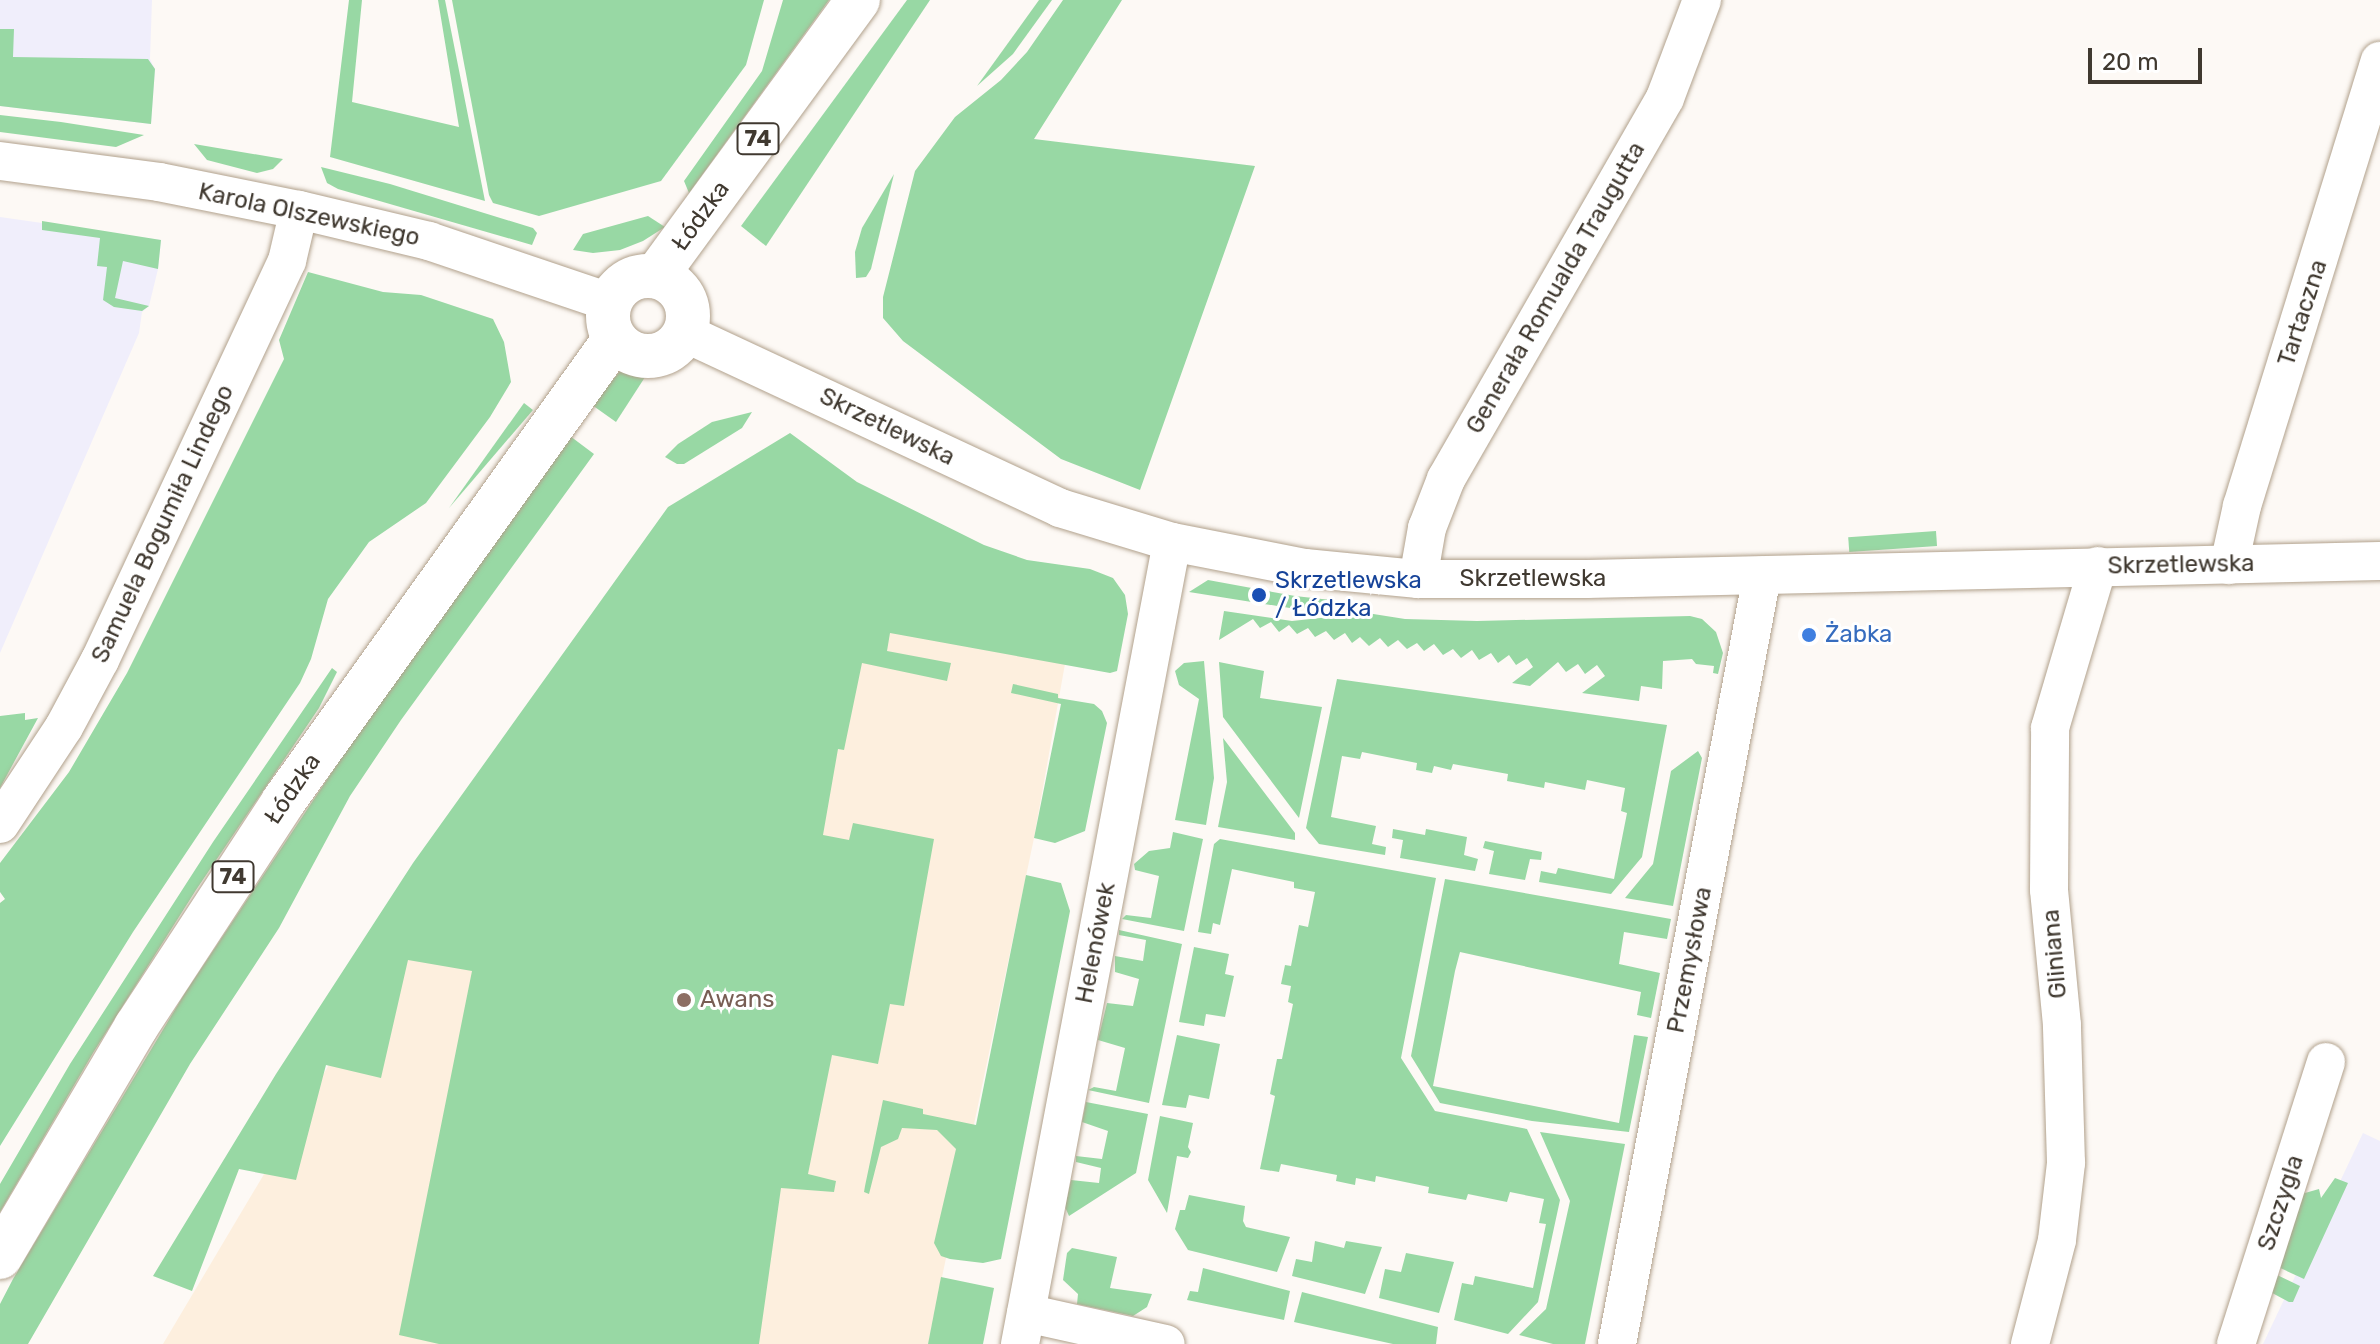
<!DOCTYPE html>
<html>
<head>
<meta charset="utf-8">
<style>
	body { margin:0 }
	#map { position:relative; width:2380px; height:1344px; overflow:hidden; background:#fdf9f5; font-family:Rubik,sans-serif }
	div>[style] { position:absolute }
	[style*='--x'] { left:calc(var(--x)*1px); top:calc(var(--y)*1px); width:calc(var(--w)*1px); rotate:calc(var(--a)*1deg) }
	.commercial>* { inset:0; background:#f0eefb }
	.built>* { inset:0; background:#fdefde }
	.green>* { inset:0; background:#98d8a4; transform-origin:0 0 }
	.roads { filter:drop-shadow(0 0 2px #b1a18c) drop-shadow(0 0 2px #b1a18c) }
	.minor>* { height:38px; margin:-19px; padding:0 19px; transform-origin:19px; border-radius:19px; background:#fff }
	.major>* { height:44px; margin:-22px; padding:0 22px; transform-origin:22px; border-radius:22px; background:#fff }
	.major>.ring { margin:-22px; padding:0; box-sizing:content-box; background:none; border:44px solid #fff; border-radius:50% }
	.dots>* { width:22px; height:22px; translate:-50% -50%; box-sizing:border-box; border:4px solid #fff; border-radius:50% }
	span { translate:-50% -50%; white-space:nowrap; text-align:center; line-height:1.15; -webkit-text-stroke:6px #fff; paint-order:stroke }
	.shield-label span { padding:2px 6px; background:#fff; border:2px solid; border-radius:6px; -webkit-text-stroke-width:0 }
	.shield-label { font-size:22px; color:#403930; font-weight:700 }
	.street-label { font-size:24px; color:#403930 }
	.transit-label { font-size:24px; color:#164399 }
	.left { translate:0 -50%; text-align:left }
	.shop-label { font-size:24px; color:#366cbe }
	.education-label { font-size:24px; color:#785e54 }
	.scale { position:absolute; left:2088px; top:48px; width:114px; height:36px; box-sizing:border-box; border:4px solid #403930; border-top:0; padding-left:10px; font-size:24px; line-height:28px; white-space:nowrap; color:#403930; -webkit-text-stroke:6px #fff; paint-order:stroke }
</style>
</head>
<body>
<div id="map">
	<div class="commercial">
		<i style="clip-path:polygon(0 0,152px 0,150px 59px,155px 69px,151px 124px,0 106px)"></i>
		<i style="clip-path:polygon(0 217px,161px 240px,158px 269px,149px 306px,142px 312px,139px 333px,0 653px)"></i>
		<i style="clip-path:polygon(2363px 1133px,2380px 1141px,2380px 1344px,2263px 1344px)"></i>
	</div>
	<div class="built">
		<i style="clip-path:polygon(685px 615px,1068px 647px,1034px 838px,928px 1344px,163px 1344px,522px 740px)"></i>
	</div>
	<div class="green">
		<i style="clip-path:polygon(349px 0,362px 0,352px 102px,459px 127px,438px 0,445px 0,485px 201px,330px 157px)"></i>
		<i style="clip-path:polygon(452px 0,764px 0,746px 65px,661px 181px,539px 216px,493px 203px,489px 195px)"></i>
		<i style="clip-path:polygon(783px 0,829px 0,689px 193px,684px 181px,762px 71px)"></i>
		<i style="clip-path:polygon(907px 0,930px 0,766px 246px,741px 226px)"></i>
		<i style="clip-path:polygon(1039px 0,1052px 0,1013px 54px,977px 86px)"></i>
		<i style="clip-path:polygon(1063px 0,1122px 0,1034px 139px,1255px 166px,1140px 490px,1061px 459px,903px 341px,883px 318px,883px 297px,915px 171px,955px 117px,1001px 80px,1027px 52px)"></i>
		<i style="clip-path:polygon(0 29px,14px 29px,13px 57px,148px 59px,155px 69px,151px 124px,0 106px)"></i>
		<i style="clip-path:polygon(0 115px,61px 122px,144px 135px,116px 147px,0 132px)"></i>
		<i style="clip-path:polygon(194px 144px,283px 159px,273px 169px,257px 173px,207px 160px)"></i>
		<i style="clip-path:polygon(321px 167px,390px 184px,533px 228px,537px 233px,532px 245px,338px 189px,327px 183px)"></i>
		<i style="clip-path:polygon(894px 174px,871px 269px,866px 277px,856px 278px,855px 252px,862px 228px)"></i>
		<i style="clip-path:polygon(648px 216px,665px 227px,643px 241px,620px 250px,593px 253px,573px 250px,583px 234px)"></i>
		<i style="clip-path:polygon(42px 221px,161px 240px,158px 269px,123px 261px,115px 298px,149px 306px,142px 311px,114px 307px,103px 300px,107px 267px,97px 266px,100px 238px,42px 230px)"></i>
		<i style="clip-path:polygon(308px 272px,383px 292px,421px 295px,493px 319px,504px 342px,511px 382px,490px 417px,426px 503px,369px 542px,328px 599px,311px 659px,300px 683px,133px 932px,0 1146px,0 903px,5px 899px,0 892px,0 863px,69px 772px,127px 673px,284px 359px,279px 340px)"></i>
		<i style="clip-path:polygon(646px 362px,647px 374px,616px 422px,592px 405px,621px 370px,632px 363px)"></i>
		<i style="clip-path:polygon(524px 403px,533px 410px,449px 508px)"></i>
		<i style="clip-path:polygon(752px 412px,742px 428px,684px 464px,677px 464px,665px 457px,678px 444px,712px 422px)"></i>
		<i style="clip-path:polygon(790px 433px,857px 482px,984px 545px,1027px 560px,1090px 569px,1113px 578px,1125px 595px,1128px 614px,1117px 671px,1110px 673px,890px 633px,887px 651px,951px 663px,947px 681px,862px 663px,844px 750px,838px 749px,823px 835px,849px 840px,853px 823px,934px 839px,904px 1006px,890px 1004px,878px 1064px,832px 1055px,808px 1174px,836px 1181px,834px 1192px,781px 1188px,759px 1344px,439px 1344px,399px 1335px,472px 971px,408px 960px,381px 1078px,326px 1065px,296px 1180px,239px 1169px,192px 1291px,153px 1276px,276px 1074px,413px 863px,668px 507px)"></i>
		<i style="clip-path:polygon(570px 436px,594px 454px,401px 720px,350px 796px,279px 928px,190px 1064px,28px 1344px,0 1344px,0 1304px,13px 1279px,185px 993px,348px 748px)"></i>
		<i style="left:1936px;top:531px;width:15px;height:88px;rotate:86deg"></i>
		<i style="clip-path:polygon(1208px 580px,1295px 596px,1349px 602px,1296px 609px,1189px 592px)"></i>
		<i style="clip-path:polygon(1224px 611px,1292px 621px,1367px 613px,1405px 619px,1477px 621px,1690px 616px,1702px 619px,1716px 632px,1723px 653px,1718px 674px,1713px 673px,1714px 666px,1696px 664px,1692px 659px,1663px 661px,1662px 689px,1641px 686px,1639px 701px,1582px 693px,1605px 676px,1597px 665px,1585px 674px,1578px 664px,1566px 672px,1558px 662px,1530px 686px,1512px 683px,1533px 667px,1527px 658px,1516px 665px,1509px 655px,1498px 663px,1491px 653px,1479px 660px,1472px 650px,1461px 658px,1453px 649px,1443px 655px,1434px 644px,1424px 651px,1417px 643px,1407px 649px,1398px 640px,1388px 647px,1380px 638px,1369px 646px,1360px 637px,1352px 643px,1345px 633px,1334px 640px,1326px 631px,1315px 637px,1308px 628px,1297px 634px,1289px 625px,1279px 632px,1271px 622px,1260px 628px,1253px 619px,1219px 640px)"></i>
		<i style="clip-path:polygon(1204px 661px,1214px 778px,1206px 825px,1175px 820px,1199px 699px,1179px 685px,1175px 671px,1184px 663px)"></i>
		<i style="clip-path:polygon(1219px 662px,1264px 671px,1260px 698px,1322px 707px,1299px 818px,1223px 717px)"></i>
		<i style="clip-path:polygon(332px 668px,337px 672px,319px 708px,196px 890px,93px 1053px,0 1212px,0 1184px,70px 1064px,213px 842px)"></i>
		<i style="clip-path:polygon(1337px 679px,1667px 725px,1642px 857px,1611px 894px,1539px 882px,1541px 871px,1556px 874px,1558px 868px,1614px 879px,1627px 813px,1621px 811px,1625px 788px,1587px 780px,1585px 790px,1545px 782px,1544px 788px,1507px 781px,1508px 774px,1453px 764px,1451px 770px,1434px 766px,1432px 773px,1416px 770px,1417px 763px,1362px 752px,1360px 759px,1342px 756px,1331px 817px,1376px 826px,1372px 844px,1386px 847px,1385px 855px,1319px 844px,1306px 828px)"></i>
		<i style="clip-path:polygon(1013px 684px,1058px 694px,1058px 698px,1094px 704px,1102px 711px,1107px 723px,1085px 831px,1055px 843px,1034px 838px,1061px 704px,1011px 693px)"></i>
		<i style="clip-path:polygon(25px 713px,25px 720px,38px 718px,0 788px,0 716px)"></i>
		<i style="clip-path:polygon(1223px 738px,1295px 833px,1295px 840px,1218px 827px,1227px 782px)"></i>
		<i style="clip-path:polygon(1698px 751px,1702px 758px,1673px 906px,1625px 898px,1653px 864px,1671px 771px)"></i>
		<i style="clip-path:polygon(1393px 829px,1425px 835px,1426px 829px,1467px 837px,1464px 855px,1478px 859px,1475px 871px,1400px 858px,1403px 840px,1392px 838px)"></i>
		<i style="clip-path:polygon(1173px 832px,1203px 839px,1184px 931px,1122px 919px,1126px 915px,1151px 918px,1159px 876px,1135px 870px,1134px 864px,1149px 851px,1170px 848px)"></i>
		<i style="clip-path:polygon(1220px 839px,1436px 878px,1401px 1058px,1435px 1111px,1527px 1129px,1560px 1200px,1538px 1302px,1508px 1334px,1454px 1320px,1462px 1283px,1473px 1285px,1475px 1276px,1533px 1288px,1546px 1224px,1539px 1223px,1544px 1199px,1510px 1192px,1507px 1202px,1468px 1194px,1466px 1200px,1428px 1193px,1429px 1187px,1376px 1176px,1375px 1182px,1356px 1178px,1355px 1185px,1336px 1181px,1337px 1175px,1281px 1164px,1279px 1172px,1260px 1169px,1275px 1096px,1270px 1094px,1277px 1059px,1282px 1059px,1293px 1004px,1288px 1002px,1291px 986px,1281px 984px,1285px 965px,1291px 966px,1299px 925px,1308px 927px,1315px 892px,1294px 888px,1294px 882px,1232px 869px,1220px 925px,1213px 923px,1211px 934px,1198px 932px,1214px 844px)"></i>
		<i style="clip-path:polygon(1485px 841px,1542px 852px,1541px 860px,1530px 859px,1525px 880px,1489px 874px,1494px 851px,1483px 848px)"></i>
		<i style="clip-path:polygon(1026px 875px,1061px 883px,1070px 911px,1001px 1259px,983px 1263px,950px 1259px,941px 1256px,934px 1243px,956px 1149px,937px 1130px,902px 1128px,898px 1139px,881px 1147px,869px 1194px,864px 1192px,865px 1186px,883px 1100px,923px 1109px,923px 1114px,976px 1125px)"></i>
		<i style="clip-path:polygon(1445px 879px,1671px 919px,1667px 939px,1624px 932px,1619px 964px,1660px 973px,1651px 1018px,1637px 1015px,1641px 992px,1460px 952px,1455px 971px,1433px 1086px,1619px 1123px,1634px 1035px,1648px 1037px,1629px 1132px,1532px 1121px,1440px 1103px,1411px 1056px)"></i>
		<i style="clip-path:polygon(1119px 930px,1182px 944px,1149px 1103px,1088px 1090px,1094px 1087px,1116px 1091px,1125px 1048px,1098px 1040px,1107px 1003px,1133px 1006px,1139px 979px,1115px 972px,1115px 956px,1143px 961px,1146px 940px,1119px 935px)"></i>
		<i style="clip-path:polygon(1194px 947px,1229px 954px,1225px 974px,1234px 976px,1225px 1017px,1206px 1014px,1204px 1026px,1179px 1022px)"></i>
		<i style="clip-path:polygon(1177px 1035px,1220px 1044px,1209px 1099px,1189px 1095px,1186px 1108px,1162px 1105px)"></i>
		<i style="clip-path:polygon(1086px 1102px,1148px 1114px,1136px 1173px,1069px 1216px,1065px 1207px,1071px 1180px,1099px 1183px,1101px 1168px,1076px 1162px,1076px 1156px,1102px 1159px,1108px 1131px,1082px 1122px)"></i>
		<i style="clip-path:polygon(1160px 1116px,1193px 1123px,1188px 1147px,1191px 1152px,1188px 1158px,1177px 1156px,1167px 1213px,1148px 1180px)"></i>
		<i style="clip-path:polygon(1540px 1132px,1625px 1144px,1585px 1344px,1553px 1344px,1519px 1335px,1546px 1309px,1570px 1201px)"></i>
		<i style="clip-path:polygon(2335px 1178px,2348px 1183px,2304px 1279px,2276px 1266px,2271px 1272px,2300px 1286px,2293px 1302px,2289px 1302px,2263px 1288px,2303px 1187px,2305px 1193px,2319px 1189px,2321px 1198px)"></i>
		<i style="clip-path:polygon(1189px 1195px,1245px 1206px,1243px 1221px,1246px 1227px,1290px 1237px,1277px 1272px,1188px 1250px,1175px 1229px,1180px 1210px,1185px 1210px)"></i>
		<i style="clip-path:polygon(1315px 1241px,1344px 1248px,1346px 1241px,1382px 1247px,1365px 1294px,1292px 1276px,1296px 1259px,1312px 1262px)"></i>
		<i style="clip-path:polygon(1072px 1248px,1117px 1257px,1110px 1288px,1152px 1294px,1147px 1307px,1133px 1316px,1077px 1304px,1078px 1294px,1063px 1280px,1067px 1253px)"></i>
		<i style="clip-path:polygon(1406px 1253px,1454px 1262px,1439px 1313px,1379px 1298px,1385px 1269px,1401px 1272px)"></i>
		<i style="clip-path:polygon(1203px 1268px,1290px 1291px,1284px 1320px,1187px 1300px,1190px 1291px,1198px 1292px)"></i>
		<i style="clip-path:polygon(941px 1277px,994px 1288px,983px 1344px,928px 1344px)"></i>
		<i style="clip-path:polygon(1302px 1292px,1438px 1327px,1436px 1344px,1393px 1344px,1294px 1322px)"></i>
	</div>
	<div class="roads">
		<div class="minor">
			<i style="--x:0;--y:161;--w:160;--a:7.5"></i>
			<i style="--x:159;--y:182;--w:143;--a:11.3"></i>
			<i style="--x:299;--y:210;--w:134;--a:13.4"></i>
			<i style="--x:429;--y:241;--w:190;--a:18.7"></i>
			<i style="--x:685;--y:333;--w:414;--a:25"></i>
			<i style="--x:1060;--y:508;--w:117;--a:16.9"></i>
			<i style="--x:1172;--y:542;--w:136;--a:11.1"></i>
			<i style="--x:1305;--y:568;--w:114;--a:5.6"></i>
			<i style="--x:1418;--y:579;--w:169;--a:0"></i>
			<i style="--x:1587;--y:579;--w:793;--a:-1.3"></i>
			<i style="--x:2229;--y:565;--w:60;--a:-77.6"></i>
			<i style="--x:2242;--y:506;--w:466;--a:-72.8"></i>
			<i style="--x:1418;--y:579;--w:52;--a:-80"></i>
			<i style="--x:1427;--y:528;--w:53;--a:-68.8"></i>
			<i style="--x:1446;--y:479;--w:439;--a:-60.1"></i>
			<i style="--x:1665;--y:98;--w:105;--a:-69.3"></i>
			<i style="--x:0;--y:824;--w:116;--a:-56.6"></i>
			<i style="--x:64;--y:727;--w:76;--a:-61.8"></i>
			<i style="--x:100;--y:660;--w:441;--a:-64.9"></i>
			<i style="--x:287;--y:261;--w:52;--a:-76.8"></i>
			<i style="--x:1026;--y:1313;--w:143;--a:12.5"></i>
			<i style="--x:1020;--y:1344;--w:816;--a:-79.27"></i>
			<i style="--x:1617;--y:1344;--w:782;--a:-79.31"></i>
			<i style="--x:2030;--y:1344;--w:107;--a:-75.4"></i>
			<i style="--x:2057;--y:1240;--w:78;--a:-83.3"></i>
			<i style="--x:2066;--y:1163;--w:138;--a:-91.7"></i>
			<i style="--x:2062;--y:1025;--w:136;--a:-95.5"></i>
			<i style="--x:2049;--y:890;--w:162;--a:-89.6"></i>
			<i style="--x:2050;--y:728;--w:169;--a:-73.5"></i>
			<i style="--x:2236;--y:1344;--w:296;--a:-72.3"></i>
		</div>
		<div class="major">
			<i class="ring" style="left:608px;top:276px;width:36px;height:36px"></i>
			<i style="--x:656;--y:276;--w:342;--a:-53.8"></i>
			<i style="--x:0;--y:1257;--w:267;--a:-59.4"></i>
			<i style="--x:136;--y:1027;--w:269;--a:-56.8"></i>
			<i style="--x:283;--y:802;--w:568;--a:-54.38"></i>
		</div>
	</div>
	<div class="dots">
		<i style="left:1259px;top:595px;background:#1a4fb4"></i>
		<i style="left:1809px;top:635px;background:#3f7fe0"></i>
		<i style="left:684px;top:1000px;background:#8d6e63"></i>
	</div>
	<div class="shield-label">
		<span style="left:758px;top:139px">74</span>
		<span style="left:233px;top:877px">74</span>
	</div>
	<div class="street-label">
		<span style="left:309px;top:215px;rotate:12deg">Karola Olszewskiego</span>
		<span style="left:701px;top:216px;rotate:-54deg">Łódzka</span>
		<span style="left:1556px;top:288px;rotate:-60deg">Generała Romualda Traugutta</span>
		<span style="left:2303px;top:313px;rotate:-72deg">Tartaczna</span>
		<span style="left:887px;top:427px;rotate:26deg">Skrzetlewska</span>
		<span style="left:163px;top:524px;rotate:-65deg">Samuela Bogumiła Lindego</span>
		<span style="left:2181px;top:565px;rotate:-1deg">Skrzetlewska</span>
		<span style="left:1533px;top:579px">Skrzetlewska</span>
		<span style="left:293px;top:789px;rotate:-56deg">Łódzka</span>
		<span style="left:1096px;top:943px;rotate:-79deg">Helenówek</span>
		<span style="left:2055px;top:954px;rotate:-95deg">Gliniana</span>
		<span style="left:1690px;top:960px;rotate:-79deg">Przemysłowa</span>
		<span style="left:2281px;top:1203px;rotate:-72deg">Szczygla</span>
	</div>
	<div class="transit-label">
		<span class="left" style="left:1275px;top:595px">Skrzetlewska<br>/ Łódzka</span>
	</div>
	<div class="shop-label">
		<span class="left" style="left:1825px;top:635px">Żabka</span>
	</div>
	<div class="education-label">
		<span class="left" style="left:700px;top:1000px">Awans</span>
	</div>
	<div class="scale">20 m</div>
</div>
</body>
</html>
